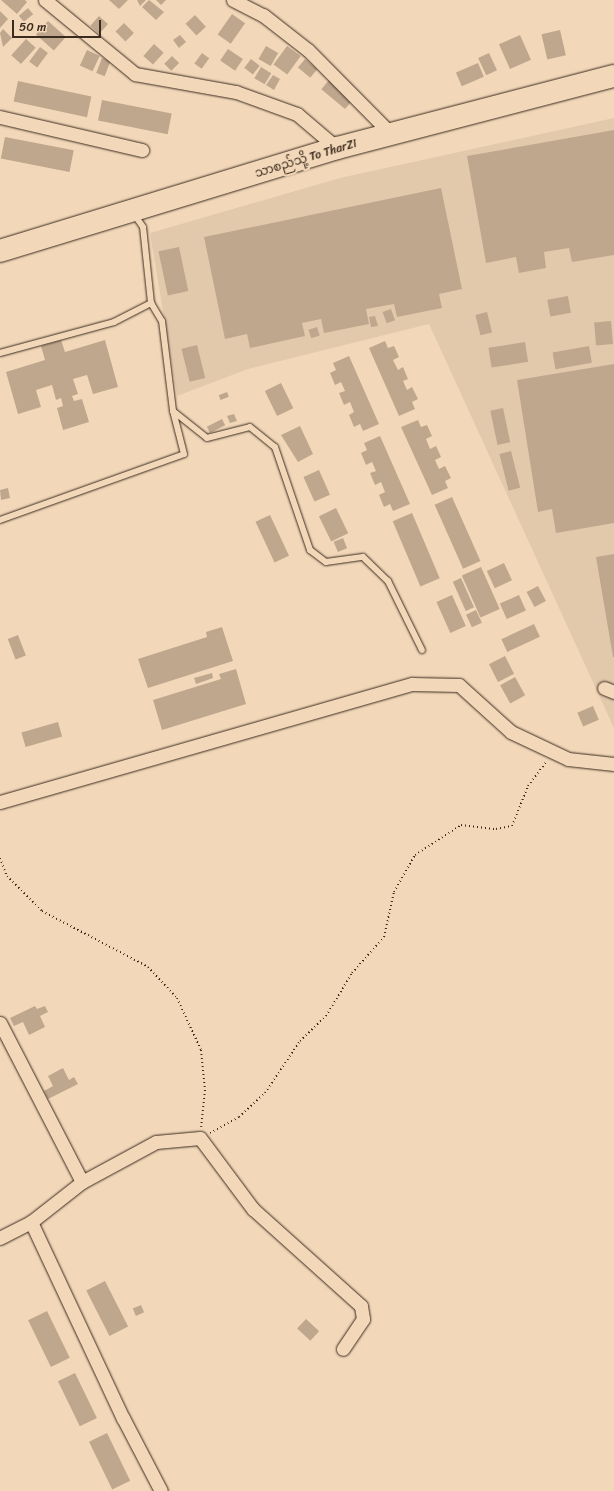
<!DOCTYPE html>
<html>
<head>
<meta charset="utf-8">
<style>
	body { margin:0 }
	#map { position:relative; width:614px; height:1491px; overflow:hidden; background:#f2d8b9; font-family:Sriracha,"Noto Sans Myanmar",sans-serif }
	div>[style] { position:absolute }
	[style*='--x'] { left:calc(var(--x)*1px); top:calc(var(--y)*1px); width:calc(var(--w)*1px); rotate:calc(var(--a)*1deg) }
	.built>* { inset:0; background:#e3c9ac }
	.building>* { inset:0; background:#bfa78e; transform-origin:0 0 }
	.path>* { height:2px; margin-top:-1px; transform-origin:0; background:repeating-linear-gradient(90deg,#3b2a1e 0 1px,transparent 0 4px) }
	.roads { filter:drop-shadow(0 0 1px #3b2a1e) drop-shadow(0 0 1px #3b2a1e) }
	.service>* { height:6px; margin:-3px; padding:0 3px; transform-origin:3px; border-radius:3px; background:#f2d8b9 }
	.minor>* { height:13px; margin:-6.5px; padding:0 6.5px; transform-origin:6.5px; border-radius:6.5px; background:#f2d8b9 }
	.trunk>* { height:22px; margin:-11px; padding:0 11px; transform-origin:11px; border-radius:11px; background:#f2d8b9 }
	span { translate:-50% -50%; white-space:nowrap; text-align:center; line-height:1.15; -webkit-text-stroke:4px #f2d8b9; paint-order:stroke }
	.street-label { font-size:12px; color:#3b2a1e }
	.scale { position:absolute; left:12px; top:20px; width:89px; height:18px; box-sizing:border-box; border:2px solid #3b2a1e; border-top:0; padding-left:5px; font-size:12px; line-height:14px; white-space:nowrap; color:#3b2a1e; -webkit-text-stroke:3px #f2d8b9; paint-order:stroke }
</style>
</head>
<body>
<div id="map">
	<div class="built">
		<i style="clip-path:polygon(614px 118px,614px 728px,429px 324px,248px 369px,177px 396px,150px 233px,340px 178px)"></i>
	</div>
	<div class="building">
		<i style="clip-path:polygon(1px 0,25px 0,27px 2px,17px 14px)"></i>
		<i style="clip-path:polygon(109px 0,128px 0,119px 9px)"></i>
		<i style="clip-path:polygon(137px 0,146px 0,140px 6px)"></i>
		<i style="clip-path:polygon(149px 0,164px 12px,156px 20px,142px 7px)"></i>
		<i style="clip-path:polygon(156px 0,166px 0,161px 5px)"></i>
		<i style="left:28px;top:8px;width:8px;height:12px;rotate:50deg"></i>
		<i style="clip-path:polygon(0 11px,8px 19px,0 28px)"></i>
		<i style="left:232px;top:14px;width:16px;height:25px;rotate:35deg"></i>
		<i style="left:195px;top:15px;width:16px;height:13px;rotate:47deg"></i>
		<i style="left:99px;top:16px;width:12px;height:13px;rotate:42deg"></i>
		<i style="left:48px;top:21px;width:24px;height:18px;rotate:42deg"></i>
		<i style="left:124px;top:23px;width:14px;height:12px;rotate:45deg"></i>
		<i style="clip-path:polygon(3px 29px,12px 38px,3px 47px,0 33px)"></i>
		<i style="left:560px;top:30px;width:26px;height:19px;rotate:77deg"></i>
		<i style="clip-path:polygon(180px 35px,186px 42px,179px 48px,173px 40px)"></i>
		<i style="left:520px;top:35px;width:27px;height:23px;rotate:66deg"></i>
		<i style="left:26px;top:39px;width:13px;height:22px;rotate:42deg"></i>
		<i style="left:154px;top:44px;width:13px;height:16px;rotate:42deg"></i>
		<i style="left:266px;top:46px;width:14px;height:15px;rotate:30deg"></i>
		<i style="left:287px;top:46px;width:17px;height:23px;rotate:36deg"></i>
		<i style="left:40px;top:47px;width:10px;height:18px;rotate:37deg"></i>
		<i style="left:228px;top:49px;width:18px;height:14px;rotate:34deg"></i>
		<i style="left:87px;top:50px;width:14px;height:17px;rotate:25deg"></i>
		<i style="left:202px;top:53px;width:9px;height:13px;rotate:36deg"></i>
		<i style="left:489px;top:53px;width:19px;height:12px;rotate:65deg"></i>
		<i style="left:172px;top:56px;width:10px;height:11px;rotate:45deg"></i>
		<i style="left:102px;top:58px;width:9px;height:16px;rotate:21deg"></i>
		<i style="left:251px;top:59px;width:11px;height:11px;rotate:38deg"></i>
		<i style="left:305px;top:59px;width:16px;height:11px;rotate:40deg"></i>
		<i style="left:478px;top:63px;width:15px;height:24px;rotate:67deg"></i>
		<i style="left:261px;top:67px;width:12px;height:13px;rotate:31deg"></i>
		<i style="clip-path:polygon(273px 75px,280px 79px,274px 90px,266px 85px)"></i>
		<i style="left:329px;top:80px;width:31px;height:12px;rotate:40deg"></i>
		<i style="left:18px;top:81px;width:75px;height:21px;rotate:12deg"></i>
		<i style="left:102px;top:100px;width:71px;height:21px;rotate:11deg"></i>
		<i style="clip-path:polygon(614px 130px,614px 255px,572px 262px,569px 248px,544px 252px,546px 268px,519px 273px,516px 257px,486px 263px,467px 156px)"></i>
		<i style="left:5px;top:137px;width:70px;height:22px;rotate:11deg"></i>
		<i style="clip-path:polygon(441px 188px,462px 289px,439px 294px,442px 308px,397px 317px,394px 304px,366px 309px,369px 324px,324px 333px,321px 319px,302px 323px,305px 336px,250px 348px,247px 334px,225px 339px,204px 237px)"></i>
		<i style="left:179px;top:247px;width:45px;height:21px;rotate:78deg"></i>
		<i style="left:568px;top:296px;width:17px;height:21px;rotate:80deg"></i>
		<i style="left:391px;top:309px;width:12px;height:9px;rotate:70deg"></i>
		<i style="left:487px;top:312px;width:21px;height:12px;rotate:76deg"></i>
		<i style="clip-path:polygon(375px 316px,378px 326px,371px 327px,369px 317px)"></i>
		<i style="left:611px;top:321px;width:23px;height:17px;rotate:85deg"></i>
		<i style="left:317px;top:327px;width:9px;height:9px;rotate:72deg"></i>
		<i style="clip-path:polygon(61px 340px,65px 352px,105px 340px,118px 387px,93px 394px,87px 375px,73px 379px,78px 394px,72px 396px,74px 401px,82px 399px,89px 422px,63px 430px,57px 408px,63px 406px,61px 398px,56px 400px,52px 385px,36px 390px,41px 407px,18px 414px,6px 372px,45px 360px,41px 346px)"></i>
		<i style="clip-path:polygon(385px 341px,388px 348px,394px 346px,399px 357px,393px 360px,398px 370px,403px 367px,408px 379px,403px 381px,407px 390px,412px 387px,418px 399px,412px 402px,415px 409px,399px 416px,369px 348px)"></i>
		<i style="left:525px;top:342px;width:20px;height:37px;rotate:81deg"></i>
		<i style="left:197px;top:345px;width:34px;height:16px;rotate:76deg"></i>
		<i style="left:589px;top:346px;width:17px;height:37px;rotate:80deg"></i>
		<i style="clip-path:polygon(349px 356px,379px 424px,363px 431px,360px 424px,354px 427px,349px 415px,354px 412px,350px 402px,344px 405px,339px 393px,345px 391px,341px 382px,335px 385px,330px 373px,336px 370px,333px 363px)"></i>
		<i style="clip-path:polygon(614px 364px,614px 523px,556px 533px,552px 509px,538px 512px,517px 380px)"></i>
		<i style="left:281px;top:383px;width:28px;height:18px;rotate:64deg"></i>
		<i style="left:227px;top:392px;width:5px;height:9px;rotate:68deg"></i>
		<i style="left:503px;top:408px;width:35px;height:13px;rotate:78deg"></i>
		<i style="clip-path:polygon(234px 414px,237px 421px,230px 423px,227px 416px)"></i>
		<i style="left:222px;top:419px;width:7px;height:17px;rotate:63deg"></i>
		<i style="clip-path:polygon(418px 420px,421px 427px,427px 425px,432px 436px,426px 439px,430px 449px,436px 446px,441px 457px,435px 460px,439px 469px,445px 466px,451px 478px,445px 481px,448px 488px,432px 495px,401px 427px)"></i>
		<i style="clip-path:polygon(300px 426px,313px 454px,298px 462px,281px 435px)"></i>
		<i style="clip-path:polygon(380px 436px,410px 504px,393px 511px,390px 504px,384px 507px,379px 495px,385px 492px,381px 482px,375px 485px,370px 473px,376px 471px,372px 462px,366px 465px,361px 453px,367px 450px,364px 443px)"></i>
		<i style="left:511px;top:451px;width:38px;height:12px;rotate:76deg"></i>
		<i style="left:319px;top:470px;width:27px;height:17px;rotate:66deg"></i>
		<i style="clip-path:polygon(8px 488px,10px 498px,1px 500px,0 490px)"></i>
		<i style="left:452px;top:497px;width:70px;height:19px;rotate:66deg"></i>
		<i style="left:336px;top:508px;width:28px;height:19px;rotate:64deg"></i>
		<i style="left:412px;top:513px;width:71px;height:21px;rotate:67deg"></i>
		<i style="left:270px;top:515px;width:45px;height:16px;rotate:65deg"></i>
		<i style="left:343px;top:538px;width:11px;height:10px;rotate:68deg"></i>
		<i style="clip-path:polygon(614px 554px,614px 657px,613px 657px,596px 557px)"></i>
		<i style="left:504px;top:563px;width:19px;height:19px;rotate:65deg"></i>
		<i style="left:481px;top:567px;width:46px;height:21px;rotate:66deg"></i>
		<i style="left:461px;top:578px;width:32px;height:9px;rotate:66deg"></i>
		<i style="left:538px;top:586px;width:17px;height:13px;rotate:62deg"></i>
		<i style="left:452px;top:595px;width:34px;height:17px;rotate:66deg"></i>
		<i style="left:519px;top:595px;width:17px;height:21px;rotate:66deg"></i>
		<i style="left:476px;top:610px;width:14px;height:11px;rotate:65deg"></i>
		<i style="left:534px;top:624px;width:14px;height:36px;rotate:65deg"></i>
		<i style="clip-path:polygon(222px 627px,233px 661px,148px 688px,138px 659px,207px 637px,206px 632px)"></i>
		<i style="left:18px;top:635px;width:22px;height:11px;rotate:69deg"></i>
		<i style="left:505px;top:656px;width:20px;height:18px;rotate:63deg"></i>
		<i style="clip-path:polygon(236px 669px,246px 704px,162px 730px,153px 700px,221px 679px,219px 674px)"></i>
		<i style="clip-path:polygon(212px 673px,213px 678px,196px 684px,194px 678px)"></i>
		<i style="left:515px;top:677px;width:21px;height:17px;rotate:61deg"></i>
		<i style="left:593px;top:706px;width:15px;height:17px;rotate:67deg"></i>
		<i style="left:58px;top:722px;width:15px;height:38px;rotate:74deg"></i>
		<i style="clip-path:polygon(35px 1006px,37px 1009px,45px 1006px,48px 1012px,40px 1016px,45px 1027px,29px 1035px,23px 1022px,14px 1026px,10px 1018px)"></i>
		<i style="clip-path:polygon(63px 1068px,69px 1080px,74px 1077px,78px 1084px,48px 1099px,44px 1091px,53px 1086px,48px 1076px)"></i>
		<i style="left:105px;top:1281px;width:51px;height:21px;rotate:63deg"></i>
		<i style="left:141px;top:1305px;width:8px;height:9px;rotate:67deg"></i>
		<i style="left:47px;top:1311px;width:52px;height:21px;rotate:64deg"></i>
		<i style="left:306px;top:1319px;width:18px;height:13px;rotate:43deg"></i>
		<i style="left:75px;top:1373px;width:50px;height:19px;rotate:64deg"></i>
		<i style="left:107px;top:1433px;width:53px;height:20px;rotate:64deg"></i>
	</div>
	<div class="path">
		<i style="--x:0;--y:858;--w:19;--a:69"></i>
		<i style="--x:7;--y:876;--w:49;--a:45"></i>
		<i style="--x:42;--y:911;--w:120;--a:27.8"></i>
		<i style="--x:148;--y:967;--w:42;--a:46.9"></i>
		<i style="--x:177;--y:998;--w:57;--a:65.2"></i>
		<i style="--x:201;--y:1050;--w:40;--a:84.3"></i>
		<i style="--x:205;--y:1090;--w:37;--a:96"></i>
		<i style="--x:210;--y:1133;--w:33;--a:-29"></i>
		<i style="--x:239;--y:1117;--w:35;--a:-43"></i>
		<i style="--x:265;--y:1093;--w:63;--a:-56.1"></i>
		<i style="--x:300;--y:1041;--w:36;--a:-44"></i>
		<i style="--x:326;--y:1016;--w:50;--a:-58.8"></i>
		<i style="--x:352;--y:973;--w:48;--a:-48.4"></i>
		<i style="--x:384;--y:937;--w:46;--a:-77.5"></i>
		<i style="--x:394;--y:892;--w:43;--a:-60.4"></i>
		<i style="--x:415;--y:855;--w:55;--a:-33.1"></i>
		<i style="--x:461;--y:825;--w:35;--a:7"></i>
		<i style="--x:496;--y:829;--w:16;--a:-11"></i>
		<i style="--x:512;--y:826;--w:43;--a:-68.2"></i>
		<i style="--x:528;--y:786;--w:30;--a:-53"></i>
	</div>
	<div class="roads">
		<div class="service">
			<i style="--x:151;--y:303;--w:21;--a:59"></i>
			<i style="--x:162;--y:321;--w:91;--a:83"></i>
			<i style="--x:173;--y:411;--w:43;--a:38.5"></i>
			<i style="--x:207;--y:438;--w:44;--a:-14.3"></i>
			<i style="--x:250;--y:427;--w:32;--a:39"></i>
			<i style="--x:275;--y:447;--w:109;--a:71.2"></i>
			<i style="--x:310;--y:550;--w:20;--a:37"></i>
			<i style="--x:326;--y:562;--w:37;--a:-8"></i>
			<i style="--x:363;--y:557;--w:35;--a:44"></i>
			<i style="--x:388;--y:581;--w:77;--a:63.8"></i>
			<i style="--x:0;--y:353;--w:118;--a:-15.2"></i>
			<i style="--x:114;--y:322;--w:42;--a:-27.2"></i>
			<i style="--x:151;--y:303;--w:76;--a:-96"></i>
			<i style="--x:143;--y:227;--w:16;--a:-125"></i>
			<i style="--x:0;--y:520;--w:195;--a:-19.7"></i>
			<i style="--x:184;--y:454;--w:44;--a:-104.3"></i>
		</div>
		<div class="minor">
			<i style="--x:45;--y:0;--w:117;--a:39.4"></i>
			<i style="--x:135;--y:74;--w:103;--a:10.1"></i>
			<i style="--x:236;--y:92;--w:65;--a:19.8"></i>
			<i style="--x:297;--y:114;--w:52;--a:40.4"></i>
			<i style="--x:233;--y:0;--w:34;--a:27"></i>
			<i style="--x:263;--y:15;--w:57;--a:37.9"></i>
			<i style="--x:308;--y:50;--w:118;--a:45.3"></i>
			<i style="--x:0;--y:117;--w:146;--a:13.1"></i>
			<i style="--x:604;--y:688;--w:11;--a:22"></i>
			<i style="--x:0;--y:802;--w:429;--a:-16"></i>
			<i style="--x:412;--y:684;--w:47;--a:1.2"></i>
			<i style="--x:459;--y:685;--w:70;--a:42.1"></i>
			<i style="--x:511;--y:732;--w:63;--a:25.3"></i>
			<i style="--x:568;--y:759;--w:46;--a:6.2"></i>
			<i style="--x:0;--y:1023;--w:179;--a:62.7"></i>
			<i style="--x:82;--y:1182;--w:65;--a:141.9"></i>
			<i style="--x:31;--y:1222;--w:35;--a:153"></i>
			<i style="--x:82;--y:1182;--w:84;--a:-28.4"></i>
			<i style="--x:156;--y:1142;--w:44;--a:-5.2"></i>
			<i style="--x:200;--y:1138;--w:89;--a:53.3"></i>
			<i style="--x:253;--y:1209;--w:145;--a:41.9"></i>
			<i style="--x:361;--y:1306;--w:13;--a:81"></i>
			<i style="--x:363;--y:1319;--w:36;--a:124"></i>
			<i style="--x:31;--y:1222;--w:217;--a:64.9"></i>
			<i style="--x:123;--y:1418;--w:82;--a:62.5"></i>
		</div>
		<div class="trunk">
			<i style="--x:0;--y:251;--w:352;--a:-17"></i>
			<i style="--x:337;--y:148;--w:286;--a:-14.6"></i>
		</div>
	</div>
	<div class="street-label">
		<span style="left:306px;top:159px;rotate:-17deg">သာစည်သို့ To TharZi</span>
	</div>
	<div class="scale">50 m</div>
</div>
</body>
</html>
